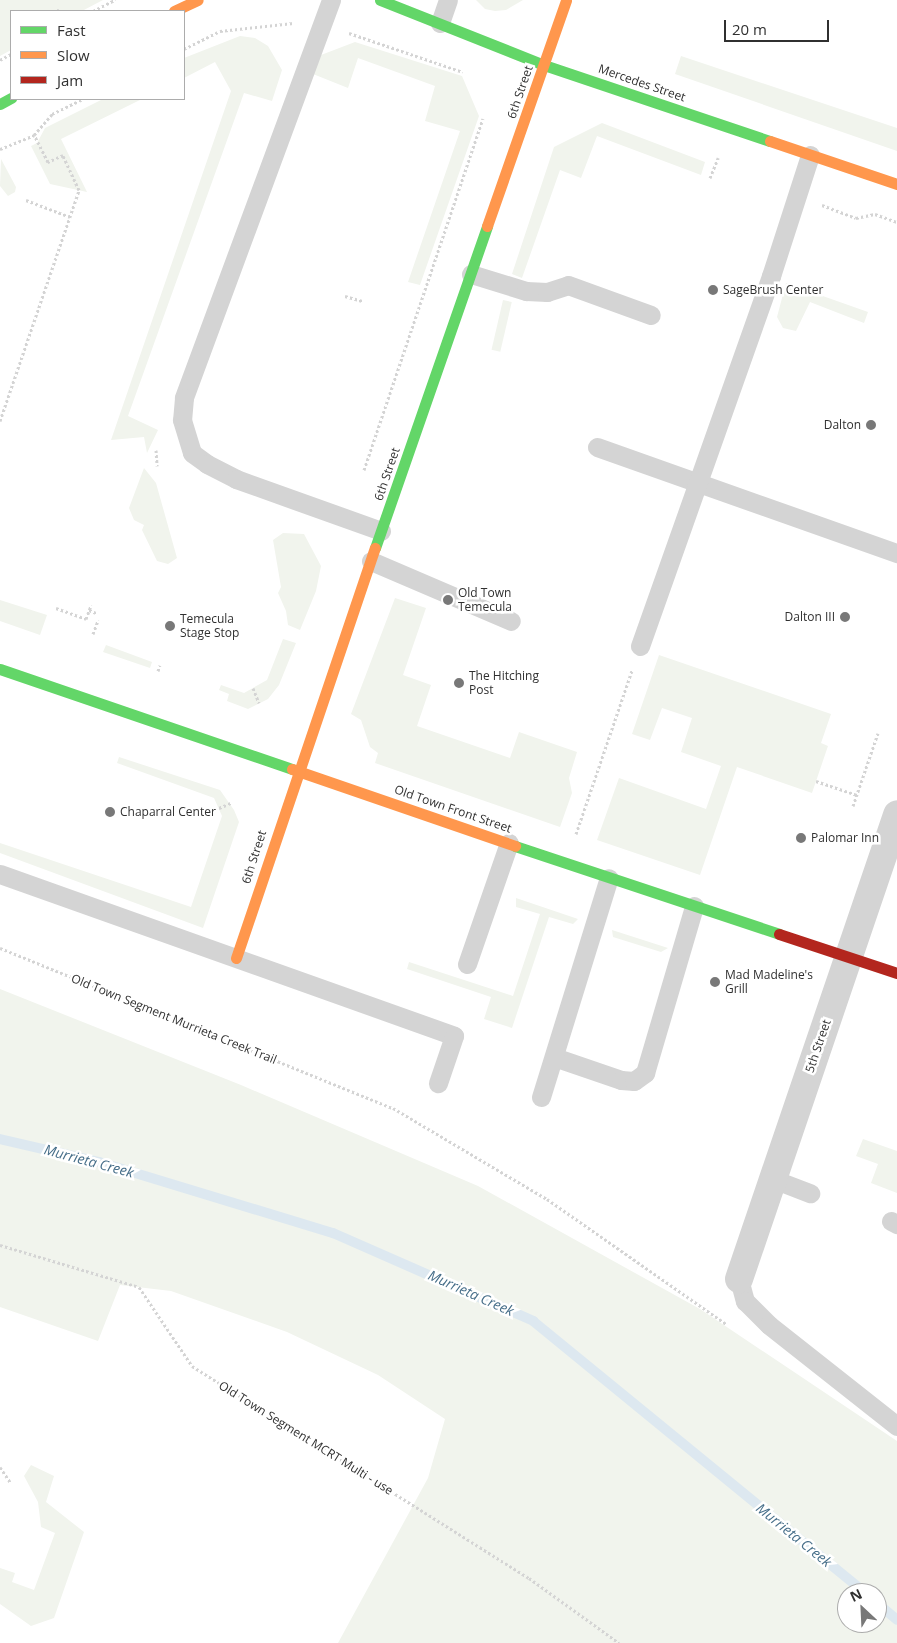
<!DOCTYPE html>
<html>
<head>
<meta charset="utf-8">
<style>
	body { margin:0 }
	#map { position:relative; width:897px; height:1643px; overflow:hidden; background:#fff; font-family:"Open Sans",sans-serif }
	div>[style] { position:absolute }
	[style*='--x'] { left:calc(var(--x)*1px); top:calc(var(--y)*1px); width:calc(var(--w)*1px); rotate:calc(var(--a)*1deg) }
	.green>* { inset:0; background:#f1f4ed; transform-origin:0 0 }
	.stream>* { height:10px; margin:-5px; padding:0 5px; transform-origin:5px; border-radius:5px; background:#dde8f0 }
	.path>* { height:3px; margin-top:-1.5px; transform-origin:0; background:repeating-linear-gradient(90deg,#d4d4d4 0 2.5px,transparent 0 5px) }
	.lane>* { height:19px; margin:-9.5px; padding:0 9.5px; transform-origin:9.5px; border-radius:9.5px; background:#d4d4d4 }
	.street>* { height:28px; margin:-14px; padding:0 14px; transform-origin:14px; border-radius:14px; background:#d4d4d4 }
	.fast>* { height:11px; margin:-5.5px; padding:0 5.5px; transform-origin:5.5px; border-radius:5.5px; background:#63d668 }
	.slow>* { height:11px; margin:-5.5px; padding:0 5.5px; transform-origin:5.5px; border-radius:5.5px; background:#ff974d }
	.jam>* { height:11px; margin:-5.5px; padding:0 5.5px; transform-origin:5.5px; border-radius:5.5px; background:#b3261e }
	.dots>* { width:14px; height:14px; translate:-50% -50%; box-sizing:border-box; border:2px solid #fff; border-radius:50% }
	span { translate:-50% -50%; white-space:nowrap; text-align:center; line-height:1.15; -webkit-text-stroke:5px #fff; paint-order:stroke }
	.street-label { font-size:12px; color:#303030 }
	.poi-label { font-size:12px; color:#303030 }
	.left { translate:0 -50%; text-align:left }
	.right { translate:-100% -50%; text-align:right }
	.water-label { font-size:14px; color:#466e89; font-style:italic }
	.legend { position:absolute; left:10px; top:10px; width:175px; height:90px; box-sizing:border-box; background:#fff; border:1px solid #acacac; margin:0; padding:6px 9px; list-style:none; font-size:15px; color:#303030 }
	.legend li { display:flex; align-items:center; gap:10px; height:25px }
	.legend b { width:25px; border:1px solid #acacac }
	.north { position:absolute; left:837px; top:1583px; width:50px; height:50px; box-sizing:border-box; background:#fff; border:1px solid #acacac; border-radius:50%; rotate:335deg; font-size:14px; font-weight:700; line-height:20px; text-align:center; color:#303030 }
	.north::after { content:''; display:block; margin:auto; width:18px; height:22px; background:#787878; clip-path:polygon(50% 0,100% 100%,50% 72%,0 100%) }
	.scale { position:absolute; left:724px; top:20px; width:105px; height:22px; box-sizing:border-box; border:2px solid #303030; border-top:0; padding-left:6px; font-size:15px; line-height:18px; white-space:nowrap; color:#303030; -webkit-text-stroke:4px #fff; paint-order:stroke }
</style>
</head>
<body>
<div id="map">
	<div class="green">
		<i style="clip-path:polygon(0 0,103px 0,82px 11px,11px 11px,11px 50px,0 56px)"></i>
		<i style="clip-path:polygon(476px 0,523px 0,506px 10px,495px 11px,485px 9px)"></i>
		<i style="clip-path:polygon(240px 36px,255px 38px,268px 46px,282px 70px,272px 101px,244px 93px,128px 416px,158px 430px,147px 453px,144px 437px,111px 440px,231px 91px,215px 62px,184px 78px,184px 58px)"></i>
		<i style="clip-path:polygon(355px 42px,462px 76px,479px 116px,420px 285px,408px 282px,460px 131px,425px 121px,435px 86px,358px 58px,348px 88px,313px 74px,321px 55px)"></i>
		<i style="clip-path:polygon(681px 56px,897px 128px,897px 151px,675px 74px)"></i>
		<i style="clip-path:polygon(103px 99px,142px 99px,61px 139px,87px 192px,50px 184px,31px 146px,37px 143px,45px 128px)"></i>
		<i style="clip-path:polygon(602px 123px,705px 162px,701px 175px,597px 136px,581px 178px,560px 170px,522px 278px,512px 274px,554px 147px)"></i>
		<i style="clip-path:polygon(1px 159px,16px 187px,15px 192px,8px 196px,0 186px)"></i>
		<i style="clip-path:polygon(786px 283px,868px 312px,864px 323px,810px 302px,796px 331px,783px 328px,777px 317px)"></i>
		<i style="left:503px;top:300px;width:9px;height:51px;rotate:13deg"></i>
		<i style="clip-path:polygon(144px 468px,156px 483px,177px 558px,168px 564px,157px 561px,142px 530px,144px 525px,134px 520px,129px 508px)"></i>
		<i style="clip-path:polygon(283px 533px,304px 534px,321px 566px,316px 591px,300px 630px,288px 625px,286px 611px,278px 593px,281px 587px,273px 540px)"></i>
		<i style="clip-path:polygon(395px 598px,426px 608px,403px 675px,431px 685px,417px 726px,510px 758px,519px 732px,577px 752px,569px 778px,572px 793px,560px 827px,375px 763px,378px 753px,370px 747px,361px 720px,351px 714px)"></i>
		<i style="clip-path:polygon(0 600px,47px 615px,40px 635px,0 621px)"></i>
		<i style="clip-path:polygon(283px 639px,296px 643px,279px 685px,268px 699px,248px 709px,227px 701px,229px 694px,219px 690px,221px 685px,244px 693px,267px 680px)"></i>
		<i style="clip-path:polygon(106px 645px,152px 662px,150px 668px,103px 652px)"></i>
		<i style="clip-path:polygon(659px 655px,831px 714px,821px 743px,828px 746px,812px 793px,737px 767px,700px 875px,597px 840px,619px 778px,706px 809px,721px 766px,681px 752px,692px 718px,662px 708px,650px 740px,632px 734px)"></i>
		<i style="clip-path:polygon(119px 757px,220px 790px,234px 810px,239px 822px,203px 928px,0 853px,0 843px,191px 907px,222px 816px,214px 798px,117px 763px)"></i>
		<i style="clip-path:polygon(516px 898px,578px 919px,573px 924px,549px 917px,512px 1028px,484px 1019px,491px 997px,407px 969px,409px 962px,513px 996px,540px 914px,516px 907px)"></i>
		<i style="clip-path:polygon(612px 930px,668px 948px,661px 952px,613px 937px)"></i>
		<i style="clip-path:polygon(evenodd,0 989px,241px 1085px,478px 1186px,700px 1309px,897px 1441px,897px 1643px,338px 1643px,428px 1478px,445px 1419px,378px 1375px,287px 1332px,171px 1291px,120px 1285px,98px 1341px,0 1307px,0 989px,847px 1593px,877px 1593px,877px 1623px,847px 1623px,847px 1593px)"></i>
		<i style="clip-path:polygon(863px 1139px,897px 1151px,897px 1193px,871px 1183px,878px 1164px,856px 1156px)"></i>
		<i style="clip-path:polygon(31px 1465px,54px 1476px,46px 1502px,84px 1532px,54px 1618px,31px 1626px,0 1604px,0 1568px,15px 1573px,12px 1582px,34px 1590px,55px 1533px,41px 1527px,38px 1502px,24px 1476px)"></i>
	</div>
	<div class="stream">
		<i style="--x:0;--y:1139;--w:102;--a:13.1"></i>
		<i style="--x:99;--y:1162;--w:245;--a:16.9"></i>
		<i style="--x:333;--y:1233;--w:219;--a:23.7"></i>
		<i style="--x:533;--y:1321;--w:429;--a:39.3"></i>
		<i style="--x:877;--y:1603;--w:26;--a:40"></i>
	</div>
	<div class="path">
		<i style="--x:57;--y:9;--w:2;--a:63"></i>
		<i style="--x:93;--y:11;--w:25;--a:-27"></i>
		<i style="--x:349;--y:33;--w:120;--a:18.9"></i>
		<i style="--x:184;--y:49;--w:40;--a:-26.6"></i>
		<i style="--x:220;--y:31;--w:74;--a:-6.2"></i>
		<i style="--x:0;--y:60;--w:13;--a:-29"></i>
		<i style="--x:0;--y:149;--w:37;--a:-22"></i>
		<i style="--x:34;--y:135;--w:28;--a:-49"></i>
		<i style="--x:52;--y:114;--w:34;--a:-26"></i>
		<i style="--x:710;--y:178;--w:22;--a:-68"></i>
		<i style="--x:26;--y:200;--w:47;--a:21.1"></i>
		<i style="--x:822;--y:205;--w:36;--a:21"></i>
		<i style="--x:856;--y:218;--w:19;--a:-12"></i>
		<i style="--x:875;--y:214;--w:23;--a:20"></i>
		<i style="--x:345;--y:296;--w:19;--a:16"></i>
		<i style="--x:0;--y:421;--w:244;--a:-71.1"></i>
		<i style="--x:79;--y:190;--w:38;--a:-115"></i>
		<i style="--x:63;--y:155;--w:17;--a:155"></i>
		<i style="--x:48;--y:162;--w:30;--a:-117"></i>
		<i style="--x:156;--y:450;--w:16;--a:86"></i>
		<i style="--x:364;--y:470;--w:371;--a:-71.3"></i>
		<i style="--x:56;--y:608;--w:32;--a:20"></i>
		<i style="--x:86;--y:619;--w:15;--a:-70"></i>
		<i style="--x:89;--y:610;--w:8;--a:23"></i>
		<i style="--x:93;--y:634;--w:15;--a:-70"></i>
		<i style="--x:158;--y:671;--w:6;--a:-72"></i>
		<i style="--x:253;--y:688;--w:16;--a:68"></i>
		<i style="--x:816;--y:781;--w:43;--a:18.9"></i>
		<i style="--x:853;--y:806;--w:77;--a:-71.1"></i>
		<i style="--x:219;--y:808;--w:13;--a:-23"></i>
		<i style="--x:576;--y:834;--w:173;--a:-71.1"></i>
		<i style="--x:0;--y:948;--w:424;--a:22.2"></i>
		<i style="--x:393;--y:1108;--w:179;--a:30.6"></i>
		<i style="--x:547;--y:1199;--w:218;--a:34.9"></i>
		<i style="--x:0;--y:1245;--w:145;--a:16.8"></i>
		<i style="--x:139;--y:1287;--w:95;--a:56.1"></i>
		<i style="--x:192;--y:1366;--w:398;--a:32.2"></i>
		<i style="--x:529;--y:1578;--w:111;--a:35.8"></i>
		<i style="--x:0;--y:1467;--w:18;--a:56"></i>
	</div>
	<div class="lane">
		<i style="--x:331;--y:0;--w:424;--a:110.3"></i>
		<i style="--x:184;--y:398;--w:22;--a:95"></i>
		<i style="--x:182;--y:420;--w:34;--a:73"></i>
		<i style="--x:192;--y:453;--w:19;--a:36"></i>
		<i style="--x:207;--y:464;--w:33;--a:27"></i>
		<i style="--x:236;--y:479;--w:154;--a:19.7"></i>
		<i style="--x:440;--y:23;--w:24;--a:-71"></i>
		<i style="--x:471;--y:274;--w:58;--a:17.2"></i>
		<i style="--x:526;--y:291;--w:21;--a:3"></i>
		<i style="--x:547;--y:292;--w:22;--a:-18"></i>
		<i style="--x:568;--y:285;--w:88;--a:19.9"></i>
		<i style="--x:597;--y:447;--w:318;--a:19.5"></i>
		<i style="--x:371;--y:561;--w:152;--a:23.2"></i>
		<i style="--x:640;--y:646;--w:393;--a:-70.5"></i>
		<i style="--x:771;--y:276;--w:127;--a:-72.1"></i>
		<i style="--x:0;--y:874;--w:482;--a:19.6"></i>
		<i style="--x:454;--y:1036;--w:50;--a:108.8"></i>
		<i style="--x:467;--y:964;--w:128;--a:-70.9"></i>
		<i style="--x:554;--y:1057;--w:71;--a:18.9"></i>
		<i style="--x:621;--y:1080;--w:13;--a:4"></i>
		<i style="--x:634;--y:1081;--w:14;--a:-36"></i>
		<i style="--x:645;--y:1073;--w:174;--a:-73.6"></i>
		<i style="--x:541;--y:1097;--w:229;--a:-72.8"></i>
		<i style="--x:773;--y:1179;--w:40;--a:21"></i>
		<i style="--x:891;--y:1221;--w:7;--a:27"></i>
		<i style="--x:739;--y:1279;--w:23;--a:75"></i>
		<i style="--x:745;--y:1301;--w:34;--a:45"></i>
		<i style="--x:769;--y:1325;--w:163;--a:38.3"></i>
	</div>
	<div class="street">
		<i style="--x:739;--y:1279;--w:491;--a:-71.2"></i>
	</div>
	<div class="fast">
		<i style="--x:380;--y:0;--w:176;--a:21.6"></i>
		<i style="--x:544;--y:65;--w:238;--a:18.6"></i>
		<i style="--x:0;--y:104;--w:13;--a:-29"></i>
		<i style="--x:375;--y:548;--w:341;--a:-70.8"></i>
		<i style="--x:0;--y:669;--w:309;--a:18.9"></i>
		<i style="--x:515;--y:846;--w:278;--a:18.4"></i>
	</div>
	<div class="slow">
		<i style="--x:174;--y:11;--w:26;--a:-25"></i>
		<i style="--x:770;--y:141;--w:134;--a:18.7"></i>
		<i style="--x:487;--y:226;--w:239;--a:-70.7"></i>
		<i style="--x:292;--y:769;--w:236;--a:19"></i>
		<i style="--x:236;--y:958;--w:433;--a:-71.3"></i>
	</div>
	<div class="jam">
		<i style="--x:779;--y:934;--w:124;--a:18.3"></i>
	</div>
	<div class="dots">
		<i style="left:713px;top:290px;background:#787878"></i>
		<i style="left:871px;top:425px;background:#787878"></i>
		<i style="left:448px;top:600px;background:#787878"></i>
		<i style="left:845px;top:617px;background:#787878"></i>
		<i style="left:170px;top:626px;background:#787878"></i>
		<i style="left:459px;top:683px;background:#787878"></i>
		<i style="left:110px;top:812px;background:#787878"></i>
		<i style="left:801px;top:838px;background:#787878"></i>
		<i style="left:715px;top:982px;background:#787878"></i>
	</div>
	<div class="street-label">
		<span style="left:642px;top:83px;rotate:19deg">Mercedes Street</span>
		<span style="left:520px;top:92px;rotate:-71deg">6th Street</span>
		<span style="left:387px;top:474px;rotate:-71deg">6th Street</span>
		<span style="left:453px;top:809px;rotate:19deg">Old Town Front Street</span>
		<span style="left:254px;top:857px;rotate:-72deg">6th Street</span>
		<span style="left:174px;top:1019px;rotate:22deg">Old Town Segment Murrieta Creek Trail</span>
		<span style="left:818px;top:1046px;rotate:-71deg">5th Street</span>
		<span style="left:306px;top:1438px;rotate:32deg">Old Town Segment MCRT Multi - use</span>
	</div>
	<div class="poi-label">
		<span class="left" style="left:723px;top:290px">SageBrush Center</span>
		<span class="right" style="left:861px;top:425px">Dalton</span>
		<span class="left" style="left:458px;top:600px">Old Town<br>Temecula</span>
		<span class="right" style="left:835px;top:617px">Dalton III</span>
		<span class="left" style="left:180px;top:626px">Temecula<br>Stage Stop</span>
		<span class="left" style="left:469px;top:683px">The Hitching<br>Post</span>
		<span class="left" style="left:120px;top:812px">Chaparral Center</span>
		<span class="left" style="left:811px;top:838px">Palomar Inn</span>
		<span class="left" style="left:725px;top:982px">Mad Madeline's<br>Grill</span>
	</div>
	<div class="water-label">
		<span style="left:89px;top:1161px;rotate:15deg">Murrieta Creek</span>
		<span style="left:471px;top:1293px;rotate:24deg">Murrieta Creek</span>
		<span style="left:794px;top:1535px;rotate:39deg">Murrieta Creek</span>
	</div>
	<ul class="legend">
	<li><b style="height:6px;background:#63d668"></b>Fast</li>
	<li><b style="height:6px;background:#ff974d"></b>Slow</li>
	<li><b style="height:6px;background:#b3261e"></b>Jam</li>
	</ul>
	<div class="north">N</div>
	<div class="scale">20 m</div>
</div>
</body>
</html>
